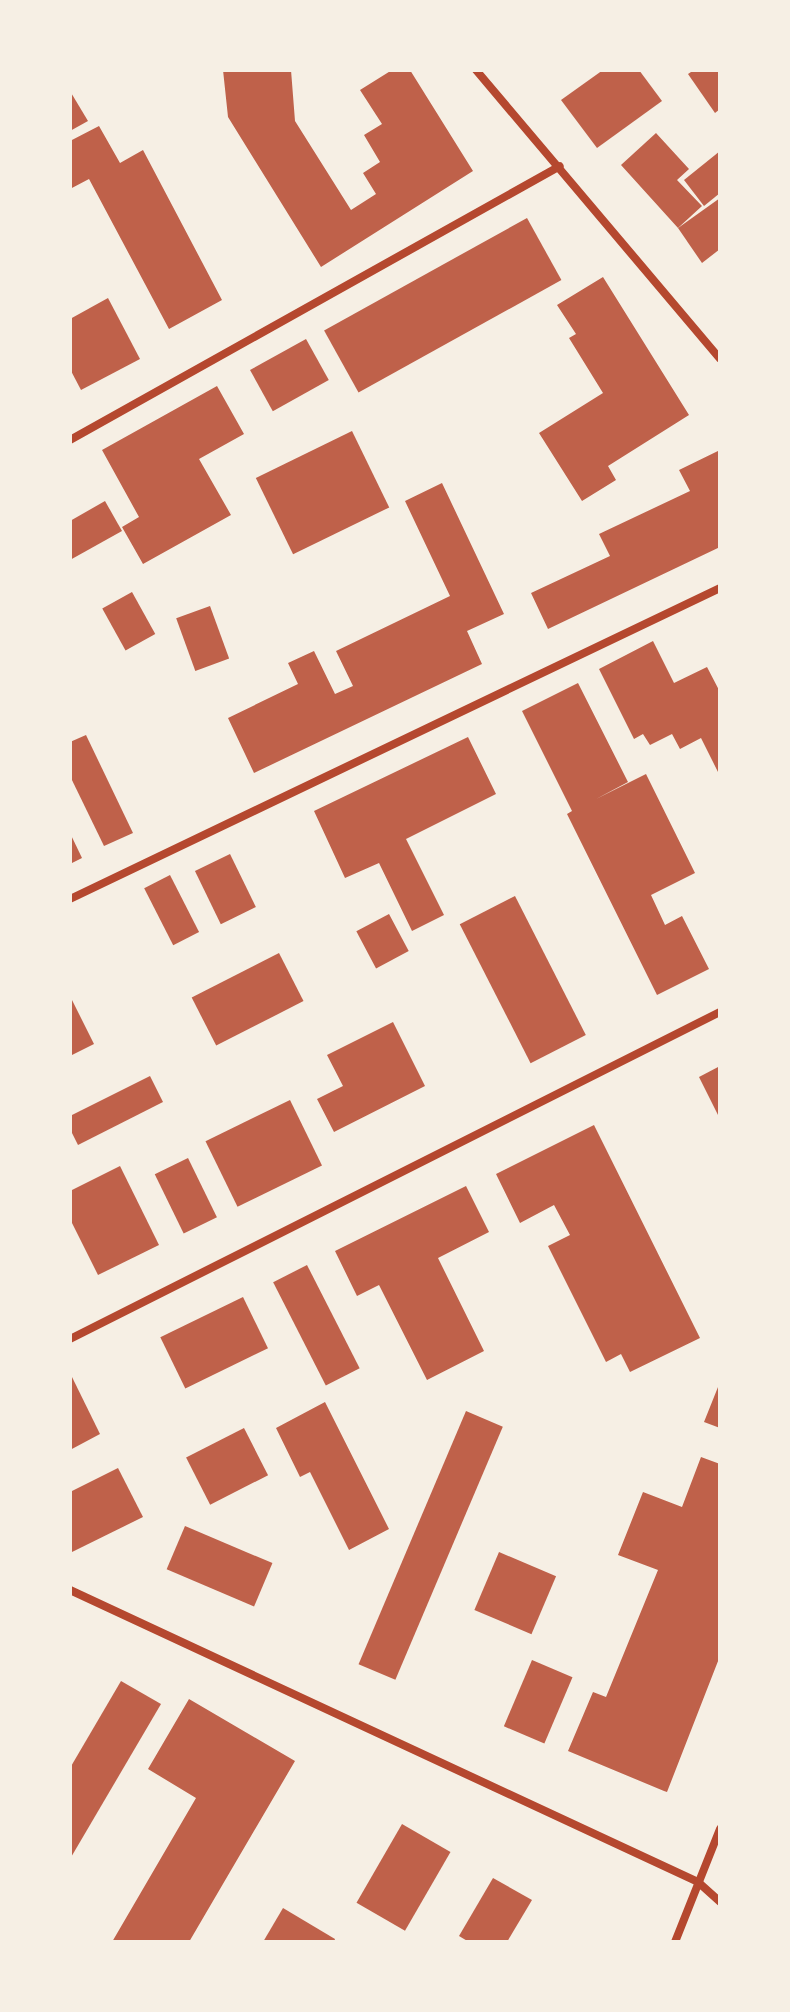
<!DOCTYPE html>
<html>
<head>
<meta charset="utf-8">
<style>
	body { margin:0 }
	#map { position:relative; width:790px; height:2012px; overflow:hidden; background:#f6efe4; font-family:"Noto Serif",serif }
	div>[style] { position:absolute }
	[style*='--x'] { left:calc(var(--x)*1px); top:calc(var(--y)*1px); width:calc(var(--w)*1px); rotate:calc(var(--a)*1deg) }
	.building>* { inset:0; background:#bf614a; transform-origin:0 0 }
	.minor>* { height:8px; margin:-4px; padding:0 4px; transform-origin:4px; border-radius:4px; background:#b5482f }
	span { translate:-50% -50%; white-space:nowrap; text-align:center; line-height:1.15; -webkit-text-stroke:8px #f6efe4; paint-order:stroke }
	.frame { position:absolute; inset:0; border:72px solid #f6efe4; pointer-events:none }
</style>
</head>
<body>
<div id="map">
	<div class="building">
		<i style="clip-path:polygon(223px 70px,291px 70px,295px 121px,351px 210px,376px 194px,363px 173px,380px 162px,364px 135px,382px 124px,360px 90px,392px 70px,410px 70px,473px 171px,321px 267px,228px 117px)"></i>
		<i style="clip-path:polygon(603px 70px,639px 70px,662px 101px,597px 148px,561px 100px)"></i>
		<i style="clip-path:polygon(694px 70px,720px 70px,720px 109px,715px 113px,688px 74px)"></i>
		<i style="clip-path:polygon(70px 91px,88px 121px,70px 131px)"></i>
		<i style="clip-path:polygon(99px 126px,120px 163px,143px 150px,222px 300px,169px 329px,89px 179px,70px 189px,70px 141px)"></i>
		<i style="clip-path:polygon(656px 133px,689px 169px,677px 180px,702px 206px,678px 228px,621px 165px)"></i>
		<i style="clip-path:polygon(720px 151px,720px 193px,704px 206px,684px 180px)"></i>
		<i style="clip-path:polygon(720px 198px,720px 249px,702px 263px,678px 228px)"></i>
		<i style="left:527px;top:218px;width:71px;height:232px;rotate:61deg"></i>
		<i style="clip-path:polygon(603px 277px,689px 415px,608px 466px,616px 480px,582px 501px,539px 433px,603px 393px,569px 338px,576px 334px,557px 305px)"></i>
		<i style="clip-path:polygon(108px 298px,140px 359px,81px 390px,70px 369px,70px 319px)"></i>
		<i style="left:306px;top:339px;width:47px;height:64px;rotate:61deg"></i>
		<i style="clip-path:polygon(217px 386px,244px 434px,199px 459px,231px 515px,143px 564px,122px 527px,139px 517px,102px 450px)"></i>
		<i style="left:352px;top:431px;width:85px;height:107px;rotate:64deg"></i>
		<i style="clip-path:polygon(720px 450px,720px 547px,548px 629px,531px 593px,610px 556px,599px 534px,690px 491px,679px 470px)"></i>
		<i style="clip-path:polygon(442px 483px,504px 614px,467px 631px,482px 664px,254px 773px,228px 718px,298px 684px,288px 663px,314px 651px,335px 694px,353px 686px,336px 651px,450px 596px,405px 501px)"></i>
		<i style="clip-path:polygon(105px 501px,122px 531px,70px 560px,70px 521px)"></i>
		<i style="left:132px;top:592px;width:48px;height:34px;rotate:61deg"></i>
		<i style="left:210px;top:606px;width:56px;height:36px;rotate:70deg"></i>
		<i style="clip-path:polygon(653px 641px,674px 683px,707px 667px,720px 692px,720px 776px,701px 738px,680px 749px,672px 734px,650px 745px,643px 734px,634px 739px,599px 669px)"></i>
		<i style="clip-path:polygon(578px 683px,628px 782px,596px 799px,646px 774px,695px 873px,651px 895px,665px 925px,682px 916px,709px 969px,657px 995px,567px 814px,572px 811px,522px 711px)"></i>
		<i style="clip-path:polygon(86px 735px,133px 833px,104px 846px,70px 776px,70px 742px)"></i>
		<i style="clip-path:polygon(468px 737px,496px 794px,406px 839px,444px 915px,412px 931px,379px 863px,345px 878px,314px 811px)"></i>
		<i style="clip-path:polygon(70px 833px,82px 858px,70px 864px)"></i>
		<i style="left:230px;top:854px;width:59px;height:39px;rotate:64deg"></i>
		<i style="left:170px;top:875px;width:64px;height:29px;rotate:63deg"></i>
		<i style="left:515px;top:896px;width:156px;height:62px;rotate:63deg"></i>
		<i style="left:389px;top:914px;width:42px;height:37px;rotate:62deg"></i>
		<i style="left:279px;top:953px;width:54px;height:98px;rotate:63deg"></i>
		<i style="clip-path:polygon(70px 996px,94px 1044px,70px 1056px)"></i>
		<i style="clip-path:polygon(393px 1022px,425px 1086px,334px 1132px,317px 1099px,343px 1086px,327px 1055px)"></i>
		<i style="clip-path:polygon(720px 1066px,720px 1119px,699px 1077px)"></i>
		<i style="clip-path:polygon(150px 1076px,163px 1102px,78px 1145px,70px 1129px,70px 1116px)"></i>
		<i style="left:290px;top:1100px;width:73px;height:94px;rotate:64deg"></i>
		<i style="clip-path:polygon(594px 1125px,700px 1338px,630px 1372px,621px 1354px,606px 1362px,548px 1246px,570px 1235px,554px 1205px,520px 1223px,496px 1174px)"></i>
		<i style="left:188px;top:1158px;width:66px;height:37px;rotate:64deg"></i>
		<i style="clip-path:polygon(120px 1166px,159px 1245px,98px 1275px,70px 1219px,70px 1191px)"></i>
		<i style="clip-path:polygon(466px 1186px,489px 1232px,438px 1258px,484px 1351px,427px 1380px,379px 1285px,357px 1296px,335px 1251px)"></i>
		<i style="left:307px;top:1265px;width:116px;height:38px;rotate:63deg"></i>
		<i style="left:243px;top:1297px;width:57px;height:92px;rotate:64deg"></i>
		<i style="clip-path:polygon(72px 1377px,100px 1434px,70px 1450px,70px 1379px)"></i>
		<i style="clip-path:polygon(720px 1382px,720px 1428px,704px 1422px)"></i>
		<i style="clip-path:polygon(325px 1402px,389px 1529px,349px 1550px,310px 1472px,300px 1477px,276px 1428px)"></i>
		<i style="left:466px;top:1411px;width:40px;height:275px;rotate:23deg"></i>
		<i style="left:244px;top:1428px;width:53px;height:65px;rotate:63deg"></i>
		<i style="clip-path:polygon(701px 1457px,720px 1464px,720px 1656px,667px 1792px,664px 1791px,568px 1751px,593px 1692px,606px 1697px,658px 1570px,618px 1555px,643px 1492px,682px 1507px)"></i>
		<i style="clip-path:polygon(118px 1468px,143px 1517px,70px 1553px,70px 1492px)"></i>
		<i style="left:185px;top:1526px;width:95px;height:47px;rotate:23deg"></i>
		<i style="left:499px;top:1552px;width:62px;height:63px;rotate:23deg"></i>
		<i style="left:532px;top:1660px;width:44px;height:72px;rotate:23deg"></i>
		<i style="clip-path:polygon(121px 1681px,161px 1704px,70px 1859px,70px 1768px)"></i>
		<i style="clip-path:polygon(189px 1699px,295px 1761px,189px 1942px,112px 1942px,196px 1798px,148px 1769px)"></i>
		<i style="left:402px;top:1824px;width:56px;height:91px;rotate:30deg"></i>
		<i style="clip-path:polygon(493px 1878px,532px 1900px,507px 1942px,469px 1942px,459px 1936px)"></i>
		<i style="clip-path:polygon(283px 1908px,335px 1939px,334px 1942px,263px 1942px)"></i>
	</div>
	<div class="minor">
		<i style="--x:476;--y:70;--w:378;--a:49.8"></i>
		<i style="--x:70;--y:440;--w:561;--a:-29.21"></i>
		<i style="--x:70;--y:899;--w:721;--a:-25.57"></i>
		<i style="--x:70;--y:1339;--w:728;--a:-26.71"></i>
		<i style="--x:70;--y:1590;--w:693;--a:24.94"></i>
		<i style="--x:698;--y:1882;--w:30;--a:42"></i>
		<i style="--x:675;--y:1942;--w:122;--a:-68.3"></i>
	</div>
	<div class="frame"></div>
</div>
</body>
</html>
